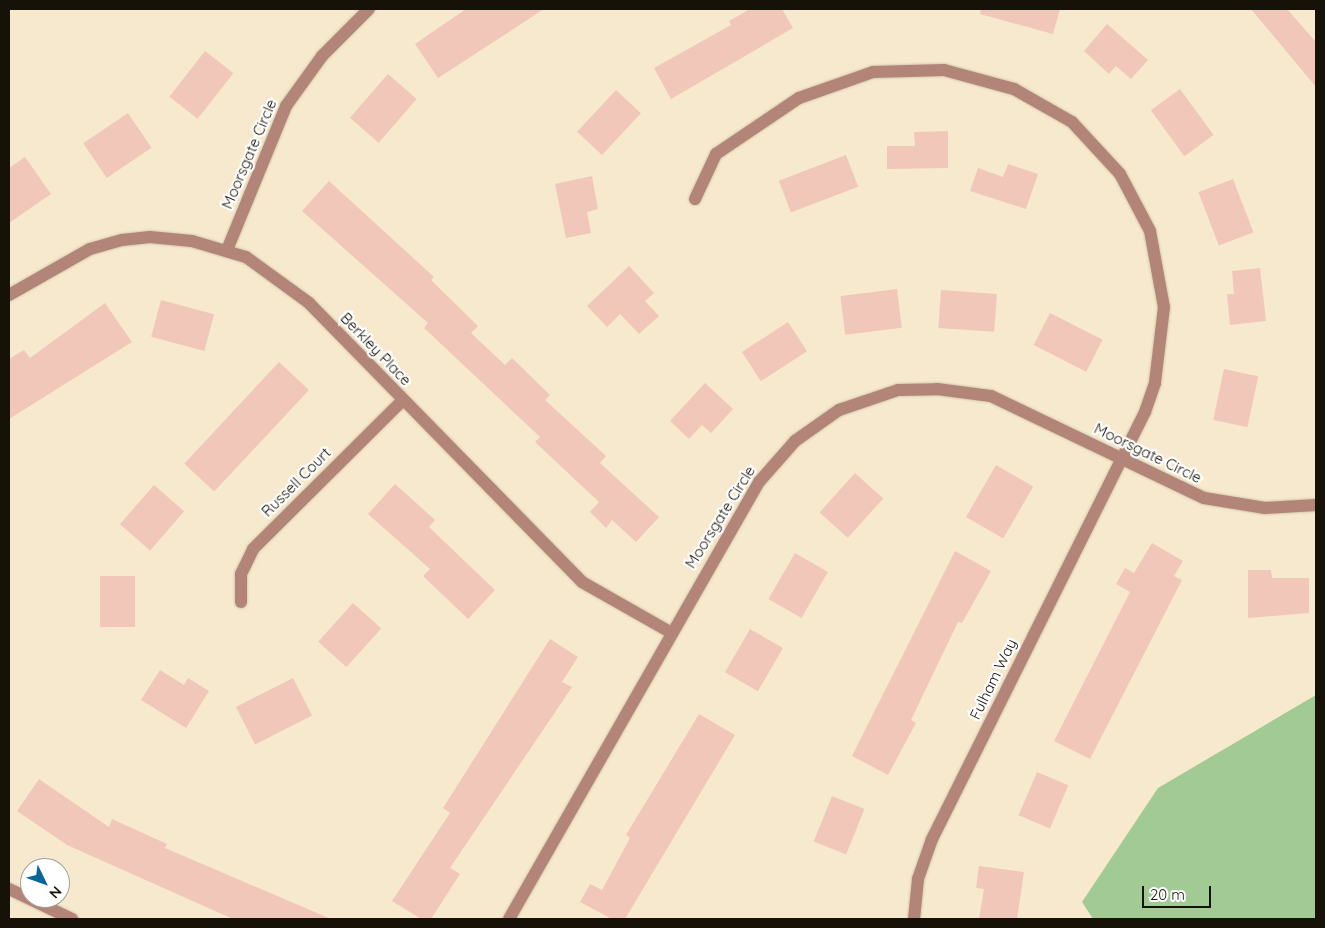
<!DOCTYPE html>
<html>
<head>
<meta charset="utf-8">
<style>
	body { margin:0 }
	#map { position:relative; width:1325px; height:928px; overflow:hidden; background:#f7e9cd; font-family:Quicksand,sans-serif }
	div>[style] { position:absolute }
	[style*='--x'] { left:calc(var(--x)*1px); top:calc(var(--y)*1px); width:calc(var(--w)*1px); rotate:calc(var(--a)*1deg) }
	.green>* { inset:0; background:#a2ca95 }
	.building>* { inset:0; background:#f1c7ba; transform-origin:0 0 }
	.roads { filter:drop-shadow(0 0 1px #d3c7ad) drop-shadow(0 0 1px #d3c7ad) }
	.street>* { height:12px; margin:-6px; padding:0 6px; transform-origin:6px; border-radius:6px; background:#b28578 }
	span { translate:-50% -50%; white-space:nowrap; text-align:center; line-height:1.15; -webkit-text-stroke:4.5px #fff; paint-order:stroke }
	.street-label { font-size:15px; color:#171208 }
	.frame { position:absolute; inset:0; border:10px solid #171208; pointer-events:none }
	.north { position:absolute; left:20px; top:858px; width:50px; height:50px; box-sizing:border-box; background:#fff; border:1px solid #a2a09c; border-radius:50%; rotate:132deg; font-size:14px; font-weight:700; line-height:20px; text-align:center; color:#171208 }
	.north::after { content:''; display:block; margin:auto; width:18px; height:22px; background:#086797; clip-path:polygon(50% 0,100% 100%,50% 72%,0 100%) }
	.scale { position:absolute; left:1142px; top:886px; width:69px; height:22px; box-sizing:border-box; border:2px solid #171208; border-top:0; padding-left:6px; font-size:15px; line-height:18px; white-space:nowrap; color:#171208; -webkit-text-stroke:4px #fff; paint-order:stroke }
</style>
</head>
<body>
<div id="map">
	<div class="green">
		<i style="clip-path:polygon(1316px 695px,1316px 919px,1093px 919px,1082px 902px,1158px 788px)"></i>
	</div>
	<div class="building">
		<i style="clip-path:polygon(466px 9px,544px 9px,438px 78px,415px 44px)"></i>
		<i style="clip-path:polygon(750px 9px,782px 9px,793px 28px,671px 99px,654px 68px,731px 25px,729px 21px)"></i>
		<i style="clip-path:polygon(981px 9px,1060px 9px,1053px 34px,980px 14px)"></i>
		<i style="clip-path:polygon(1251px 9px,1287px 9px,1316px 42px,1316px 87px)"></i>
		<i style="clip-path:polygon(1107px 24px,1148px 60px,1131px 79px,1116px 66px,1109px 74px,1084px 51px)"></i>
		<i style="left:205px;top:51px;width:36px;height:58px;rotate:38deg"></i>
		<i style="left:388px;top:74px;width:38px;height:58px;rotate:41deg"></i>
		<i style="left:1180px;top:89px;width:57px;height:36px;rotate:54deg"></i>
		<i style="left:616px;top:90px;width:34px;height:57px;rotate:43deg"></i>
		<i style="left:128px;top:113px;width:42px;height:54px;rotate:56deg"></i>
		<i style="clip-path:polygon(948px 131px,948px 168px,887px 169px,887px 146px,915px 146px,914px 132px)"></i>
		<i style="left:846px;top:155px;width:34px;height:72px;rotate:69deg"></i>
		<i style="clip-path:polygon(25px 157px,51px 194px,9px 223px,9px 168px)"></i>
		<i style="clip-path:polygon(1008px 164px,1038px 174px,1026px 209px,970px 191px,978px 168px,1003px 177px)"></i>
		<i style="clip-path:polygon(592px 176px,598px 209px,587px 212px,591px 233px,566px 238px,555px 184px)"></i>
		<i style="left:1233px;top:179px;width:57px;height:37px;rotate:69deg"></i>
		<i style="clip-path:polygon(329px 181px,434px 277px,431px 280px,478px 326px,471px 333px,505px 365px,512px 358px,550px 395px,545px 400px,606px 456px,600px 463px,659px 517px,636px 542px,612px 520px,606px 528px,590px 512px,599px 502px,535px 442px,540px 437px,424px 328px,428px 323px,302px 211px)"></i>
		<i style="clip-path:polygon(629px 266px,654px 293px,645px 301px,659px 316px,639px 334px,620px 314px,607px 327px,587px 306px)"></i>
		<i style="clip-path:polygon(1260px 268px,1266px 321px,1230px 325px,1227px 294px,1234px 294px,1232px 271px)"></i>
		<i style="left:897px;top:289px;width:39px;height:57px;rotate:83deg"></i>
		<i style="left:941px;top:290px;width:56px;height:38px;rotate:4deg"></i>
		<i style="left:161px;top:300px;width:55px;height:38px;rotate:15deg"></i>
		<i style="clip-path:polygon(105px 303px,132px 342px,9px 419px,9px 359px,24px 350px,30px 358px)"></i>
		<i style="left:1050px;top:313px;width:59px;height:36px;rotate:27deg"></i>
		<i style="left:788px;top:322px;width:35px;height:55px;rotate:57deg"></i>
		<i style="left:279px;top:362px;width:41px;height:139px;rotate:43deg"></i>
		<i style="left:1224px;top:369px;width:35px;height:52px;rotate:12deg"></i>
		<i style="clip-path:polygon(705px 383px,733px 409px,711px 433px,702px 425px,689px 439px,670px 421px)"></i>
		<i style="left:996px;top:465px;width:43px;height:60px;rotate:30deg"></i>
		<i style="left:855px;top:473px;width:38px;height:53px;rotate:42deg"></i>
		<i style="clip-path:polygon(395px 484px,435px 520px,429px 527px,495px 590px,468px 619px,423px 576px,430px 569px,368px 514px)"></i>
		<i style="left:154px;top:485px;width:40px;height:52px;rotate:41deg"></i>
		<i style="clip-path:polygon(1152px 543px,1183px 561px,1174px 576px,1182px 580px,1090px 759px,1054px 741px,1130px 592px,1116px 584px,1125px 568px,1134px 573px)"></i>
		<i style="clip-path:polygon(955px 551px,991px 571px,962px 623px,958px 622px,911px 720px,916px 723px,888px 775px,852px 756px)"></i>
		<i style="left:795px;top:553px;width:38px;height:53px;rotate:30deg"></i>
		<i style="clip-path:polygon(1248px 570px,1271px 570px,1272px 578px,1309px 578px,1309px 613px,1248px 618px)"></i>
		<i style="left:100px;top:576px;width:35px;height:51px"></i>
		<i style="left:353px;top:603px;width:38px;height:52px;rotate:42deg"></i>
		<i style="left:750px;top:629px;width:38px;height:50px;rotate:30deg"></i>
		<i style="clip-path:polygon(550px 639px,578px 657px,562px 682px,572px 687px,450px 868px,460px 874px,431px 919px,421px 919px,392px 901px,450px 813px,443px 808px)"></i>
		<i style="clip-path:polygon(160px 670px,184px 685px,188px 678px,209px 691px,186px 728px,141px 700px)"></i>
		<i style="left:293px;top:678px;width:42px;height:64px;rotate:63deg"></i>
		<i style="clip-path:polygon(699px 714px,735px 735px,625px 919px,612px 919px,580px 902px,590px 884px,602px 890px,630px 838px,626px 835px)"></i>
		<i style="left:1037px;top:772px;width:34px;height:47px;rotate:23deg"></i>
		<i style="clip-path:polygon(39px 779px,109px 827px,112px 819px,167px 844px,165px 848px,331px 919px,233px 919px,67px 845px,17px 811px)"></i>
		<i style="left:832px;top:796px;width:35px;height:49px;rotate:22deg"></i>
		<i style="clip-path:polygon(979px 866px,1024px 872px,1017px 919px,979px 919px,984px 889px,976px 888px)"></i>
	</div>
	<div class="roads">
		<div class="street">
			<i style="--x:695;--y:199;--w:50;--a:-65"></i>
			<i style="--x:716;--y:154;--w:100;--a:-34"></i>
			<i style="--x:799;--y:98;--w:78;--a:-19.4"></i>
			<i style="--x:873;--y:72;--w:71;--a:-1.6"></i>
			<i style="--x:944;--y:70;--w:73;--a:15.2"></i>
			<i style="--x:1014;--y:89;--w:67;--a:29.6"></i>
			<i style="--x:1072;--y:122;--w:71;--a:47.3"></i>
			<i style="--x:1120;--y:174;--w:64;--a:62.2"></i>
			<i style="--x:1150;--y:231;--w:77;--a:79.6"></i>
			<i style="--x:1164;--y:307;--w:77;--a:96.8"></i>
			<i style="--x:1155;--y:383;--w:31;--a:109"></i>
			<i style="--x:1145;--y:412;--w:477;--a:116.5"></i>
			<i style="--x:932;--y:839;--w:42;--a:109.3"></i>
			<i style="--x:918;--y:879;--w:40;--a:95.7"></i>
			<i style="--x:227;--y:250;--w:156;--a:-67.7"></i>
			<i style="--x:286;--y:106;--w:62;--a:-54.2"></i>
			<i style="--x:322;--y:56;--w:66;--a:-45"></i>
			<i style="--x:9;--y:295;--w:93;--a:-29.6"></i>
			<i style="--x:90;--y:249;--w:33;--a:-16"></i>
			<i style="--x:122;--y:240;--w:28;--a:-6"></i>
			<i style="--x:150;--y:237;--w:42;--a:5.4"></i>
			<i style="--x:192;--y:241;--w:56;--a:16.5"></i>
			<i style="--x:246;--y:257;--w:78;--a:36.1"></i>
			<i style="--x:309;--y:303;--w:390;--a:45.6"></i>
			<i style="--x:582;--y:582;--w:101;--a:29.6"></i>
			<i style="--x:241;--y:602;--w:28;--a:-90"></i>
			<i style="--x:241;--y:574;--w:28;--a:-64"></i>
			<i style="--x:253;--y:549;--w:211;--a:-44.8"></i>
			<i style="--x:9;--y:889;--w:70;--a:25.5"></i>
			<i style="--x:509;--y:919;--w:503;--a:-60.23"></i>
			<i style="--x:759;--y:482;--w:55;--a:-48.7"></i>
			<i style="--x:795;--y:441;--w:54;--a:-35.2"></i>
			<i style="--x:839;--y:410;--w:62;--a:-18.7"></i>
			<i style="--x:898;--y:390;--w:39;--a:-1"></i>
			<i style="--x:937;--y:389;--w:54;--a:7.4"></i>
			<i style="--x:991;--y:396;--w:236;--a:25.6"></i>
			<i style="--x:1204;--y:498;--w:62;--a:9.3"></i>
			<i style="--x:1265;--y:508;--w:51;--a:-3.4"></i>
		</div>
	</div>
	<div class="street-label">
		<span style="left:249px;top:154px;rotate:-67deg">Moorsgate Circle</span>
		<span style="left:376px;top:349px;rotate:46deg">Berkley Place</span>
		<span style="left:1148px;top:453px;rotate:26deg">Moorsgate Circle</span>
		<span style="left:296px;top:482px;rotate:-45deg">Russell Court</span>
		<span style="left:720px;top:517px;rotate:-58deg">Moorsgate Circle</span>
		<span style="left:993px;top:679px;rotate:-64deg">Fulham Way</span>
	</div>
	<div class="frame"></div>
	<div class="north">N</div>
	<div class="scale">20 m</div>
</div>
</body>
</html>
